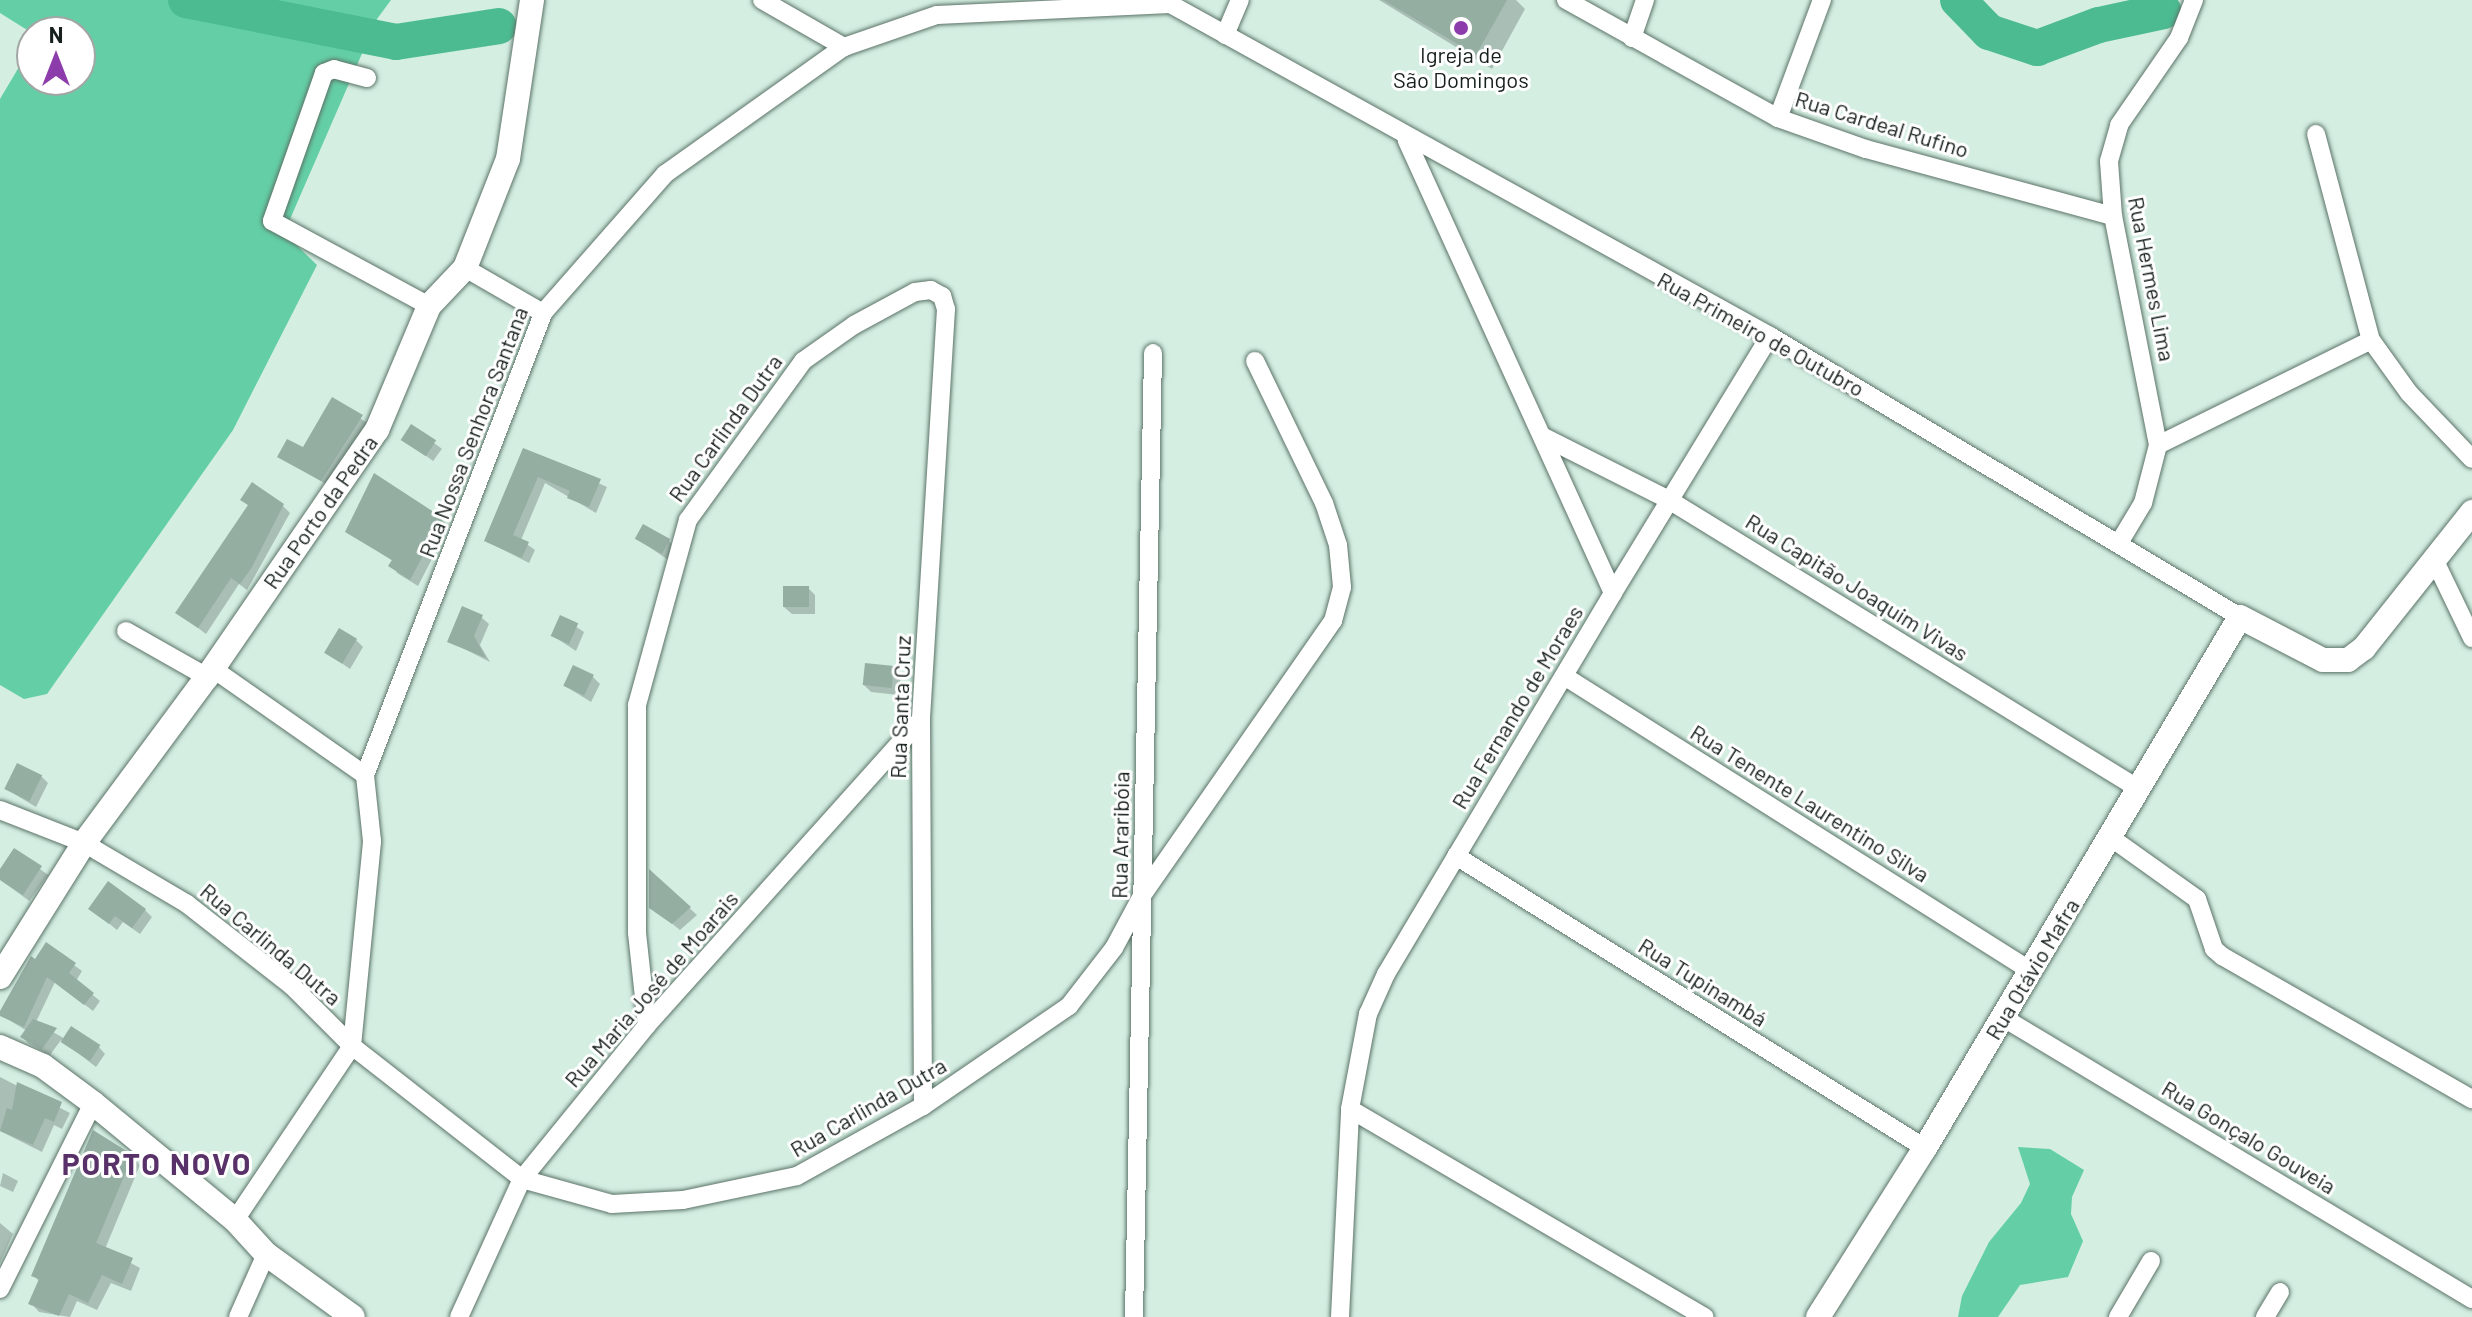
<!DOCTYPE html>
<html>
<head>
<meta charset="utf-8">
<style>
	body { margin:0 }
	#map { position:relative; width:2472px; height:1317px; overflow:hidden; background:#d4eee2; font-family:Barlow,sans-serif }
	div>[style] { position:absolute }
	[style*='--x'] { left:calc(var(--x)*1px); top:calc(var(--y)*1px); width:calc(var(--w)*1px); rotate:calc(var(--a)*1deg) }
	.forest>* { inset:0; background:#64cfa6 }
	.shadow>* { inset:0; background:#0003; transform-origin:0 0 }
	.river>* { height:36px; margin:-18px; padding:0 18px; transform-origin:18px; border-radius:18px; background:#4dbb92 }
	.building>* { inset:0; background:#95aea2; transform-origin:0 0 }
	.roads { filter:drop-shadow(0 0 2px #5c7368) drop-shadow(0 0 2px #5c7368) }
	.street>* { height:18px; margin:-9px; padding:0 9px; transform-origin:9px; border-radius:9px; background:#fff }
	.secondary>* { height:24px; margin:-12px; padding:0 12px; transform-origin:12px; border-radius:12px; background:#fff }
	.dots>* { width:22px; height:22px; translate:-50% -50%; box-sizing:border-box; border:4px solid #fff; border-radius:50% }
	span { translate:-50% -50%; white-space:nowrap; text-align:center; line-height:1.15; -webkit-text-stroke:6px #fff; paint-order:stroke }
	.poi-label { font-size:22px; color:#17201c }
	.street-label { font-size:22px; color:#17201c }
	.district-label { font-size:30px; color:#583168; font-weight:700; letter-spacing:2px }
	.north { position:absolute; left:16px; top:16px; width:80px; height:80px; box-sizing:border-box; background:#fff; border:2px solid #a2a6a4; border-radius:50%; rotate:0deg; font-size:22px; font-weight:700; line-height:32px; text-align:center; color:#17201c }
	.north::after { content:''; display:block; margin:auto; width:28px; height:36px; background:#8d3cac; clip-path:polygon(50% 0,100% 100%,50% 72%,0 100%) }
</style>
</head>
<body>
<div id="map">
	<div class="forest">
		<i style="clip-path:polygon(0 0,391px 0,377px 19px,284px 233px,317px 265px,233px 430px,47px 694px,24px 699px,0 685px,0 99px,32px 45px,32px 80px,80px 80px,80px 32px,32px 33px,0 13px)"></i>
		<i style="clip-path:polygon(2018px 1147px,2050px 1149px,2084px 1170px,2072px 1197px,2071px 1214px,2083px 1241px,2068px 1277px,2020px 1285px,1998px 1317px,1958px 1317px,1962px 1296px,1989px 1242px,2021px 1203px,2030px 1184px)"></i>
	</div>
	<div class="shadow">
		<i style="clip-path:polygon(1379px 0,1516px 0,1525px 9px,1492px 69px)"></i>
		<i style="clip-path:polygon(332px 400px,369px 424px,329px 486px,280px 456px,303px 450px)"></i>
		<i style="left:412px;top:427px;width:37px;height:15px;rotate:36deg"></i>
		<i style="clip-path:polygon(524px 450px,607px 487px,596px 513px,545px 483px,521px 540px,535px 550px,529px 563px,486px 541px)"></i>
		<i style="clip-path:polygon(242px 499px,282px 505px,290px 513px,247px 590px,239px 584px,206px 634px,178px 613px,250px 507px)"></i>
		<i style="clip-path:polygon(441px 519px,449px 526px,418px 586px,397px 573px,393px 561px,348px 532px)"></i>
		<i style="clip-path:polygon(637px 539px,669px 541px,676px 548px,670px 561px)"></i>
		<i style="clip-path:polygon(808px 588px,815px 595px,815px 614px,792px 614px,784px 607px)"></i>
		<i style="clip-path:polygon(481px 617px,489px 624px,480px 645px,490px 662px,449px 641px)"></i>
		<i style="clip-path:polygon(561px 617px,584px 632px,576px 651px,553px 636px)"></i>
		<i style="clip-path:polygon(356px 640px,363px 647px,350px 669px,326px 652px)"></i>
		<i style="clip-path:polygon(893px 668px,901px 676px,898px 695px,871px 692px,864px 685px)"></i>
		<i style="clip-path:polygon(592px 676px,600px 684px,591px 702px,565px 686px)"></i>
		<i style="clip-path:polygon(41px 776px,48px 783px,36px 807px,6px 789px)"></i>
		<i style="left:15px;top:851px;width:41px;height:32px;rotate:36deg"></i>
		<i style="clip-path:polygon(651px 873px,697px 915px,680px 930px,651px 907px)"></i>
		<i style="clip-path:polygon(91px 909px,145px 910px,152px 917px,140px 934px,123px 922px,117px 930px)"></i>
		<i style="clip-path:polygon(47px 945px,82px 971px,76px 981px,100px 1001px,93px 1011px,55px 982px,36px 1022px,65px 1039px,98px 1046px,105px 1054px,96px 1067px,61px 1040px,50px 1055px,29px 1044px,22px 1037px,27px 1031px,1px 1015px)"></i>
		<i style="clip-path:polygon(0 1077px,70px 1113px,62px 1129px,54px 1125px,42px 1152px,0 1131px)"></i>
		<i style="clip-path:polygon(132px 1157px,140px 1165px,105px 1249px,140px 1268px,131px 1291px,111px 1283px,97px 1310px,77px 1301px,70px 1317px,39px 1312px,31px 1303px,40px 1282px,33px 1275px)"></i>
		<i style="clip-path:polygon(3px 1173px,18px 1181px,13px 1192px,0 1186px)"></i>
		<i style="clip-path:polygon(0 1223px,13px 1234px,0 1263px)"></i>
	</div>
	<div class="river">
		<i style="--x:186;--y:0;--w:214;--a:11.3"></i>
		<i style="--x:396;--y:42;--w:104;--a:-8.8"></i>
		<i style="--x:1958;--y:0;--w:45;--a:45.9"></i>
		<i style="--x:1989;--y:32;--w:51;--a:18.4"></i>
		<i style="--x:2037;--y:48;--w:66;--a:-20.4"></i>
		<i style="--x:2099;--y:25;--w:66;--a:-12.2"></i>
	</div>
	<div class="building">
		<i style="clip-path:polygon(1383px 0,1507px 0,1476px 55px)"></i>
		<i style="clip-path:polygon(332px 397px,363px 415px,321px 481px,277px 457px,287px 439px,303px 447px)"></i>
		<i style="left:411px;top:424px;width:30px;height:19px;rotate:33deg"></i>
		<i style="clip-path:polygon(523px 448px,601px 479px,589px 507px,567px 498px,570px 491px,538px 477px,513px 535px,529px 542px,522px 558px,484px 541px)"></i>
		<i style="clip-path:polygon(374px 473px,443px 518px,410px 580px,388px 566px,392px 560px,345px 532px)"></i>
		<i style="clip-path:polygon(252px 482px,284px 504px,252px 567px,240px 584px,231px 578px,198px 628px,175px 613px,248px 505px,240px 500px)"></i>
		<i style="left:643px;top:524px;width:31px;height:17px;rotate:29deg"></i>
		<i style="left:783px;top:586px;width:26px;height:21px"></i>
		<i style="clip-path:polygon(462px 606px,483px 615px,474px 636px,486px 658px,447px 642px)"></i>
		<i style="left:560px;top:615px;width:20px;height:23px;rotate:24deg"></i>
		<i style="left:339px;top:628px;width:21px;height:29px;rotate:31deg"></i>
		<i style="left:865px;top:663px;width:29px;height:22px;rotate:6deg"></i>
		<i style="left:573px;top:665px;width:23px;height:23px;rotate:25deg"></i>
		<i style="left:17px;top:763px;width:28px;height:29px;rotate:26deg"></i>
		<i style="clip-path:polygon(14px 848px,42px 866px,23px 895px,0 880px,0 869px)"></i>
		<i style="clip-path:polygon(649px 869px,691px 907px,672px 924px,649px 908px)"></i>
		<i style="clip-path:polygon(108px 881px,146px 909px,132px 928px,115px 916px,109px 924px,88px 909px)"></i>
		<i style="clip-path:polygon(46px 942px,76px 963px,69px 973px,94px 993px,84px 1005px,47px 977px,24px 1027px,0 1016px,0 1011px,31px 956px,35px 959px)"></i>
		<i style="clip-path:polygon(33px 1019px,57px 1028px,42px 1049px,20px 1037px)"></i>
		<i style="left:71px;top:1026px;width:35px;height:19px;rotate:33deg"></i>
		<i style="clip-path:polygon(17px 1082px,62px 1102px,54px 1122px,45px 1118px,33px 1145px,0 1131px,7px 1108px,12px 1110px)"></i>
		<i style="clip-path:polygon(93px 1130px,133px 1155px,96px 1243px,133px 1258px,122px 1284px,102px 1275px,88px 1303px,69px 1294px,59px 1316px,28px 1304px,39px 1279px,31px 1276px)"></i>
	</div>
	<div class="roads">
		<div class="street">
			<i style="--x:762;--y:0;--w:95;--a:29.8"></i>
			<i style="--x:1163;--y:0;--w:694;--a:28.97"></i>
			<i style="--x:1770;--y:336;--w:548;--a:30.87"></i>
			<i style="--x:1566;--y:0;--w:243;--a:29.1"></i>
			<i style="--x:1778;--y:118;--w:93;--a:19.4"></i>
			<i style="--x:1866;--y:149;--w:256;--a:15.2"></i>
			<i style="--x:1225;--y:35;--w:38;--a:-67"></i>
			<i style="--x:1632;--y:38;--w:40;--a:-71.1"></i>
			<i style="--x:367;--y:78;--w:34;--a:-165"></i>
			<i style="--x:334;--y:69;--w:11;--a:158"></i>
			<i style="--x:324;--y:73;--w:157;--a:109.4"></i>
			<i style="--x:272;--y:221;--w:179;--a:28.4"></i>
			<i style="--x:1778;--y:118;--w:126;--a:-69.6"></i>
			<i style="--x:2316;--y:134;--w:213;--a:75.1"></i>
			<i style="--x:2371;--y:340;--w:65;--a:54.4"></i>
			<i style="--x:2409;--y:393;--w:91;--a:46.3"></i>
			<i style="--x:465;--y:268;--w:90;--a:30"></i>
			<i style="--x:1544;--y:437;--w:140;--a:26.7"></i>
			<i style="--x:1669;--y:500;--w:552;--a:31.59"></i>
			<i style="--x:2158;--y:445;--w:237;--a:-26.2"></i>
			<i style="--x:2119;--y:543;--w:47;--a:-59"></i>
			<i style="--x:2143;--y:503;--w:60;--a:-75.5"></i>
			<i style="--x:2158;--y:445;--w:233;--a:-101.1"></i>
			<i style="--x:2113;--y:216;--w:55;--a:-94.2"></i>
			<i style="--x:2109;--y:161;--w:37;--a:-74"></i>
			<i style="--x:2119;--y:125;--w:106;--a:-55.4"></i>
			<i style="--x:2179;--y:38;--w:41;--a:-68.5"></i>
			<i style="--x:2434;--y:559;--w:88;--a:64.3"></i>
			<i style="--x:1613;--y:593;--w:301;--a:-58.6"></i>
			<i style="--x:126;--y:631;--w:93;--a:29.6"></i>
			<i style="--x:212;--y:668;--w:187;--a:35"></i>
			<i style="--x:1564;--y:676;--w:552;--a:32.28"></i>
			<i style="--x:0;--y:810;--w:90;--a:21.4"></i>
			<i style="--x:84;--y:843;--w:120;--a:30.6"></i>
			<i style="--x:187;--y:904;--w:133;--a:38"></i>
			<i style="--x:292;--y:986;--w:85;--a:45"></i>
			<i style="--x:352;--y:1046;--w:216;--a:38"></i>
			<i style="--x:522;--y:1179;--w:93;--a:15.5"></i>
			<i style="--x:612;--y:1204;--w:71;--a:-3.2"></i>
			<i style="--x:683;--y:1200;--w:116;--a:-11.9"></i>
			<i style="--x:797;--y:1176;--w:144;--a:-29.1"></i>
			<i style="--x:923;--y:1106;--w:177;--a:-34.4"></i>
			<i style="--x:1069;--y:1006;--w:73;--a:-52.2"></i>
			<i style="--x:1114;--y:948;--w:61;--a:-61.8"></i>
			<i style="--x:1143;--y:894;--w:333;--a:-55.2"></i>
			<i style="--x:1333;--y:621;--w:35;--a:-75"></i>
			<i style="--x:1342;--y:587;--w:42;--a:-95.4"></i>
			<i style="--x:1338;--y:545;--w:44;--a:-108.4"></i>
			<i style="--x:1324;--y:503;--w:158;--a:-115.9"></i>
			<i style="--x:2110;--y:837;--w:107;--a:35.5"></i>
			<i style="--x:2197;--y:899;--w:53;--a:71.2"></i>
			<i style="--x:2214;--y:949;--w:11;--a:41"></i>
			<i style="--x:2222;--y:956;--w:288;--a:29.8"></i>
			<i style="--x:1456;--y:856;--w:552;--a:31.91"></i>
			<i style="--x:2002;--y:1017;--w:548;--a:30.96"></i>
			<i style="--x:647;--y:1025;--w:93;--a:-96.2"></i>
			<i style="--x:637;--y:933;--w:228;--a:-90"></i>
			<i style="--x:637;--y:705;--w:192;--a:-74.6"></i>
			<i style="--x:688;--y:520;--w:196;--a:-54.1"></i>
			<i style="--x:803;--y:361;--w:62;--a:-35.2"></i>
			<i style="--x:854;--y:325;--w:69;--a:-28.4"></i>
			<i style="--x:915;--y:292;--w:16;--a:-7"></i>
			<i style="--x:931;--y:290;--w:13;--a:29"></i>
			<i style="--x:942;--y:296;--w:14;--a:73"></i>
			<i style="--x:946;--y:309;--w:412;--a:93.5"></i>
			<i style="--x:921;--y:720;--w:386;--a:89.7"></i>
			<i style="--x:1350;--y:1109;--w:411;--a:30.4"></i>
			<i style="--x:235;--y:1220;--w:210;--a:-56.1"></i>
			<i style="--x:352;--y:1046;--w:206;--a:-84.4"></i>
			<i style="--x:372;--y:841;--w:66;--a:-96.1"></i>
			<i style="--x:365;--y:775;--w:495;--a:-68.9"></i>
			<i style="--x:543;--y:313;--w:185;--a:-48.7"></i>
			<i style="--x:665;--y:174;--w:219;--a:-35.4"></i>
			<i style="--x:844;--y:47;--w:98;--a:-19"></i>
			<i style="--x:937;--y:15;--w:233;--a:-2.7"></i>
			<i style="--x:0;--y:1289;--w:208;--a:-63.4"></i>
			<i style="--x:238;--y:1317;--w:69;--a:-66"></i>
			<i style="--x:459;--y:1317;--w:152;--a:-65.5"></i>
			<i style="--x:522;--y:1179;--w:198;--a:-50.9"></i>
			<i style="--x:647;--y:1025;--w:410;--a:-48.1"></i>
			<i style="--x:1134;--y:1317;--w:964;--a:-88.87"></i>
			<i style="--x:1340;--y:1317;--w:208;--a:-87.2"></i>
			<i style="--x:1350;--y:1109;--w:97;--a:-79.3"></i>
			<i style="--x:1368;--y:1014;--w:44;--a:-65.8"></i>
			<i style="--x:1386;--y:974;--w:443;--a:-59.2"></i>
			<i style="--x:1613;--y:593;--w:498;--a:-114.5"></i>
			<i style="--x:2118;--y:1317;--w:65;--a:-59.5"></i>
			<i style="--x:2265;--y:1317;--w:29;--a:-59"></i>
		</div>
		<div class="secondary">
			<i style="--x:0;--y:977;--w:158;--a:-57.9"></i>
			<i style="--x:84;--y:843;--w:207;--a:-53.5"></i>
			<i style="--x:207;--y:677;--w:300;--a:-55.5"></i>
			<i style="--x:377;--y:430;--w:134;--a:-67.2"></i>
			<i style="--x:429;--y:306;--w:52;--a:-46.5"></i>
			<i style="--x:465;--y:268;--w:117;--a:-68.5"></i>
			<i style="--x:508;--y:159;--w:161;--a:-81.4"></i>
			<i style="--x:0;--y:1047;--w:47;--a:23.8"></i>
			<i style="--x:43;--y:1066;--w:62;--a:36.5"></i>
			<i style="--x:93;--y:1103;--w:184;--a:39.5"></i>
			<i style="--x:235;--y:1220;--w:46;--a:47.6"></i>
			<i style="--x:266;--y:1254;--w:107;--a:35.9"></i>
			<i style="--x:1818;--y:1317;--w:200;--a:-57.7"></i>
			<i style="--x:1925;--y:1148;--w:617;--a:-59.32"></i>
			<i style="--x:2240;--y:617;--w:93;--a:27.4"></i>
			<i style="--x:2323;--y:660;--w:25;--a:0"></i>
			<i style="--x:2348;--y:660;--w:20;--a:-37"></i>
			<i style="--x:2364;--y:648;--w:174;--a:-51.5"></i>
		</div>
	</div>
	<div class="dots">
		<i style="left:1461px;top:28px;background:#8d3cac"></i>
	</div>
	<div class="poi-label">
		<span style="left:1461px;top:67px">Igreja de<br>São Domingos</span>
	</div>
	<div class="street-label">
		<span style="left:1882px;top:124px;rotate:17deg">Rua Cardeal Rufino</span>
		<span style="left:2152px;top:279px;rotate:79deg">Rua Hermes Lima</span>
		<span style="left:1761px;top:334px;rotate:29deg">Rua Primeiro de Outubro</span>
		<span style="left:725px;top:428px;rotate:-54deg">Rua Carlinda Dutra</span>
		<span style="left:473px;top:432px;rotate:-69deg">Rua Nossa Senhora Santana</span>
		<span style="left:320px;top:512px;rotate:-55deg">Rua Porto da Pedra</span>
		<span style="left:1857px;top:587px;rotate:32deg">Rua Capitão Joaquim Vivas</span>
		<span style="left:900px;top:707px;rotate:-88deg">Rua Santa Cruz</span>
		<span style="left:1517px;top:707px;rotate:-59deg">Rua Fernando de Moraes</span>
		<span style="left:1810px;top:803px;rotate:32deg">Rua Tenente Laurentino Silva</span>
		<span style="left:1120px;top:835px;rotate:-89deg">Rua Araribóia</span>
		<span style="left:271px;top:944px;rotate:40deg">Rua Carlinda Dutra</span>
		<span style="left:2032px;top:969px;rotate:-59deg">Rua Otávio Mafra</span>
		<span style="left:1703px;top:982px;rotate:32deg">Rua Tupinambá</span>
		<span style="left:651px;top:989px;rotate:-49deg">Rua Maria José de Moarais</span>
		<span style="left:868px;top:1107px;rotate:-30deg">Rua Carlinda Dutra</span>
		<span style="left:2249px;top:1137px;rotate:31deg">Rua Gonçalo Gouveia</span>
	</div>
	<div class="district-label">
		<span style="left:157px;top:1163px">PORTO NOVO</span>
	</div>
	<div class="north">N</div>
</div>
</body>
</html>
